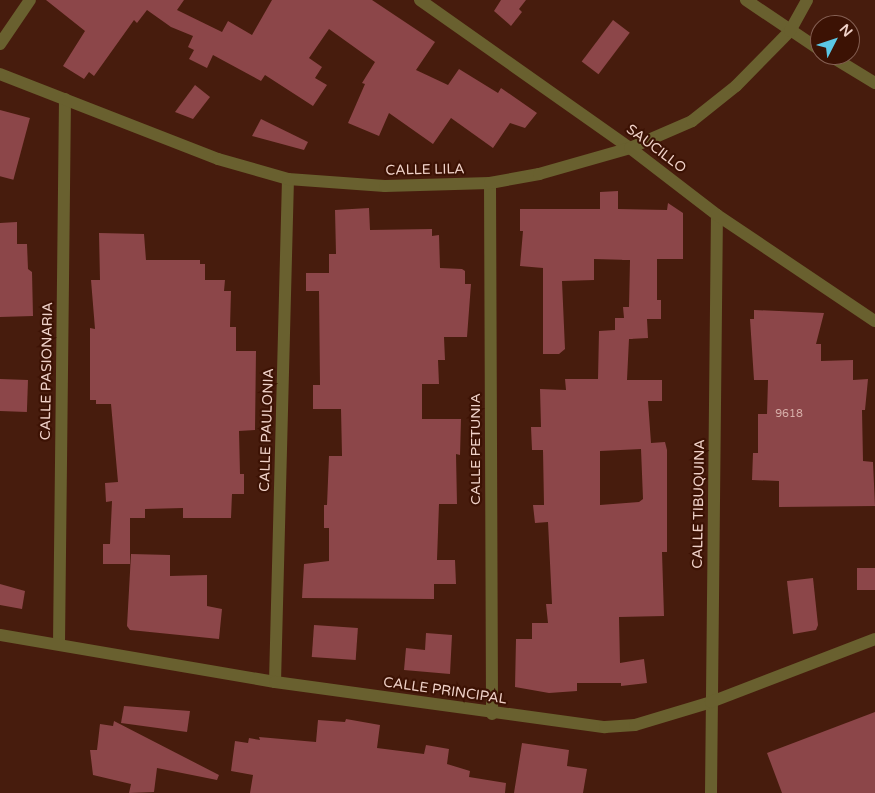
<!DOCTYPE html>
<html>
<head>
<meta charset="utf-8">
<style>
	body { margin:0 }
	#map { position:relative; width:875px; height:793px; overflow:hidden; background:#471c0d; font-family:"Varela Round",sans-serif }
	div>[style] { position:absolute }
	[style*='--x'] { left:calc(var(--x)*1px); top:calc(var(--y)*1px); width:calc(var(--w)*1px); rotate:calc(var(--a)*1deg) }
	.building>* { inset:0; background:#8c4649; transform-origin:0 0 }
	.minor>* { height:12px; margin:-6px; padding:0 6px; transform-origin:6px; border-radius:6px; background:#69602f }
	.tertiary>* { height:12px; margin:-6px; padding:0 6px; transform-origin:6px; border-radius:6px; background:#69602f }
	span { translate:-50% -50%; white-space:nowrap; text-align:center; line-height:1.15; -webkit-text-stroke:4.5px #3c1204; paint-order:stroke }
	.number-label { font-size:11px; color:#d7afa9 }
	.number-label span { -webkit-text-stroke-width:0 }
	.street-label { font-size:14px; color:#f0d2c9 }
	.north { position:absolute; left:810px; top:15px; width:50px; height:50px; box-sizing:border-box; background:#3c1204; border:1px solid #845f53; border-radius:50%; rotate:49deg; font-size:14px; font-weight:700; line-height:20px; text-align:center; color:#f0d2c9 }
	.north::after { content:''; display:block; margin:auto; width:18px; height:22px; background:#5bc8e6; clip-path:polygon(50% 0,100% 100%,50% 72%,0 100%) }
</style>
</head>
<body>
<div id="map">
	<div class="building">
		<i style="clip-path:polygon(46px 0,184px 0,177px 10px,222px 32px,228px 21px,252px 35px,272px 0,372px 0,435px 42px,416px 70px,448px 85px,459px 69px,498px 93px,501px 88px,537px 113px,525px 128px,510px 123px,493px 148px,451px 118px,433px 144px,389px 113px,379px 136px,348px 123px,365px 84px,362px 83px,375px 62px,329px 29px,309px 58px,322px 67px,315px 78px,327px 85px,313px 106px,265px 75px,261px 81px,213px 55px,207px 68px,189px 59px,194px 50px,188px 47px,193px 36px,171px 27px,147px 10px,137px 23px,134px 20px,94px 76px,89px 72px,84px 79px,63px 66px,85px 31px)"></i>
		<i style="clip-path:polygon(501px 0,526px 0,519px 9px,522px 12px,511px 26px,494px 11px)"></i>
		<i style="left:613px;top:20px;width:21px;height:52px;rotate:37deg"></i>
		<i style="clip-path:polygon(195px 85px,210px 97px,193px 119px,175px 112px)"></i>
		<i style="left:0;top:110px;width:31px;height:64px;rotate:15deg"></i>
		<i style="clip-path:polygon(261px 119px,308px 142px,304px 150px,252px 136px)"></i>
		<i style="clip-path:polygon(evenodd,618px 191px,618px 209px,667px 210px,668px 203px,683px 213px,683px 259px,657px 259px,657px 300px,661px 300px,661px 319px,647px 319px,648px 338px,629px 339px,627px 380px,662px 380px,662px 401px,648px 401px,651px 443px,665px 442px,667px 450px,667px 552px,662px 552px,664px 616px,619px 617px,620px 663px,644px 659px,647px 683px,621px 686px,621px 683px,577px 683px,577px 691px,549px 693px,515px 687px,516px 639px,532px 639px,532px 623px,548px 623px,546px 604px,552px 604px,548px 522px,535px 523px,533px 505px,544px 505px,543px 450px,532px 450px,531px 427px,541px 427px,540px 389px,566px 390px,565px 379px,598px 379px,599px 331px,615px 330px,615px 318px,624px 318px,623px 307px,629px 307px,630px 260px,594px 259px,594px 280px,562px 281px,565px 349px,559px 354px,543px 354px,543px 268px,520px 266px,523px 231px,520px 231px,520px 209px,600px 209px,600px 192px,618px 191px,641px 449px,643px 499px,639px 502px,600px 505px,600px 451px,641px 449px)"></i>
		<i style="clip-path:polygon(369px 208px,370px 230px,432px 229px,432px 236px,439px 235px,440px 268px,462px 269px,465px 271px,465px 284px,471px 284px,467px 337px,444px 337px,445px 360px,438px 360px,439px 384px,422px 384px,422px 419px,461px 419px,460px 455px,456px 454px,457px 504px,439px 504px,437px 560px,455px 560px,456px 584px,434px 584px,434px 599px,302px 598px,304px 564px,329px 561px,329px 528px,324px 528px,324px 505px,327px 505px,329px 456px,342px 456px,341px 409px,313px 409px,313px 385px,320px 385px,319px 291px,306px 291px,306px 273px,329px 273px,329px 254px,336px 254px,335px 210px)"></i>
		<i style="clip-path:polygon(17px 222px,17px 244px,27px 244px,28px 269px,32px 272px,33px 316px,0 317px,0 223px)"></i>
		<i style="clip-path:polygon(99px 233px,144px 234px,146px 260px,200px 260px,200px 264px,205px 264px,205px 280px,225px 280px,224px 291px,231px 291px,230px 327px,236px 327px,236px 351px,256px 351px,255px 430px,239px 431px,240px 474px,244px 474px,244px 494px,232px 494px,231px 518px,183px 518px,183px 508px,145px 509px,145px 518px,130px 518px,130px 564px,103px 564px,103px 544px,110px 544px,112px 501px,106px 502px,105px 483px,118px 482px,111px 404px,96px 404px,96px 400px,90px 400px,90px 328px,95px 329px,91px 280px,100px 280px)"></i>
		<i style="clip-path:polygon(754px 310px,824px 313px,816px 344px,821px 344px,821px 361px,853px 360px,853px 380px,868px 379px,865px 410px,862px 410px,863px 461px,873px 462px,875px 506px,779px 507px,779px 481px,752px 480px,753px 453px,758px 453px,758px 414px,767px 414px,768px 380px,754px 380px,750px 319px,754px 319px)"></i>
		<i style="left:28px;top:380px;width:32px;height:28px;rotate:92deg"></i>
		<i style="clip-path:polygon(131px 554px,170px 555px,170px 576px,207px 575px,207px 606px,222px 609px,219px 639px,130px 630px,127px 626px)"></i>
		<i style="left:875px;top:568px;width:22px;height:18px;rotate:90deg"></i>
		<i style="clip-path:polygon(813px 578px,818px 625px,816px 630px,793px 634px,787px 581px)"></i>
		<i style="clip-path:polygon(0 584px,25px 591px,22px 609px,0 605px)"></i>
		<i style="left:314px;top:625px;width:44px;height:32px;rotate:4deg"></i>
		<i style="clip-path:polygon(426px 633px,452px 635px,450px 674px,404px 670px,406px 648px,425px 650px)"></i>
		<i style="clip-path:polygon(124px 706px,190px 711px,187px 732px,121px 723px)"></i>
		<i style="clip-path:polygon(875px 712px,875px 793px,782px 793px,767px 753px)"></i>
		<i style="clip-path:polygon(346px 719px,380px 725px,377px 748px,424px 754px,426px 745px,449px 749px,447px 764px,470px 771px,469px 777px,506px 783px,505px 793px,250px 793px,253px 775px,231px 771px,235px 741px,248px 743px,249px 738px,260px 740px,259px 737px,316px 742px,318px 720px,345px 722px)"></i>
		<i style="clip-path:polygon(114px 721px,219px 775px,217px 780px,157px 768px,154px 792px,129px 793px,131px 784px,93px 775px,90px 750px,97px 750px,100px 724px,113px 726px)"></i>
		<i style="clip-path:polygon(522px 743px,569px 750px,567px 766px,587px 769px,583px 793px,514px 793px)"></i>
	</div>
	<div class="minor">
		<i style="--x:420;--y:0;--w:257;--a:35.2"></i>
		<i style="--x:746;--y:0;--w:89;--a:34"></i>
		<i style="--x:0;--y:44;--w:53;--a:-55.7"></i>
		<i style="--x:829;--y:55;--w:54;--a:31.3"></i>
		<i style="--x:490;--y:183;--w:531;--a:89.78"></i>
		<i style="--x:59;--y:644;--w:545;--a:-89.37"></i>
		<i style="--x:275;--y:682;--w:503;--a:-88.52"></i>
		<i style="--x:711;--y:793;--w:578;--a:-89.41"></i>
	</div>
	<div class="tertiary">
		<i style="--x:0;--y:74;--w:234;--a:21.3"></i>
		<i style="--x:218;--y:159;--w:73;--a:15.9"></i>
		<i style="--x:288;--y:179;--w:97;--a:4.1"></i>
		<i style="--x:385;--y:186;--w:105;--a:-1.6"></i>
		<i style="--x:490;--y:183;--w:50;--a:-10.4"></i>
		<i style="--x:539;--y:174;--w:95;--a:-15.9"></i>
		<i style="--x:630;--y:148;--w:68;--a:-23.5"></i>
		<i style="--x:692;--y:121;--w:56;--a:-38.5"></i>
		<i style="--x:736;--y:86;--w:77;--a:-45.5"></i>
		<i style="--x:790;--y:31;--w:35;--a:-61"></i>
		<i style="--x:630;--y:148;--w:110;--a:37.6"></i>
		<i style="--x:717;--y:215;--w:190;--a:33.9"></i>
		<i style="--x:0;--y:635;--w:279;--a:9.7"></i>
		<i style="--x:275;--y:682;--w:333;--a:7.8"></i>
		<i style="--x:605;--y:727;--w:30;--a:-4"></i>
		<i style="--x:635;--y:725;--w:79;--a:-16.8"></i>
		<i style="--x:711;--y:702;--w:176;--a:-21"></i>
	</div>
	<div class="number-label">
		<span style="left:789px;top:414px">9618</span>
	</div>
	<div class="street-label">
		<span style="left:656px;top:149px;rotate:37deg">SAUCILLO</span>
		<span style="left:425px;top:170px;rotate:-1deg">CALLE LILA</span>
		<span style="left:47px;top:371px;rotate:-89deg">CALLE PASIONARIA</span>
		<span style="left:267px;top:430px;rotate:-88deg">CALLE PAULONIA</span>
		<span style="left:476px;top:449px;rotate:-90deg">CALLE PETUNIA</span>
		<span style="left:699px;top:504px;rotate:-89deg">CALLE TIBUQUINA</span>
		<span style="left:445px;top:691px;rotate:8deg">CALLE PRINCIPAL</span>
	</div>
	<div class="north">N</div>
</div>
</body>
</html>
